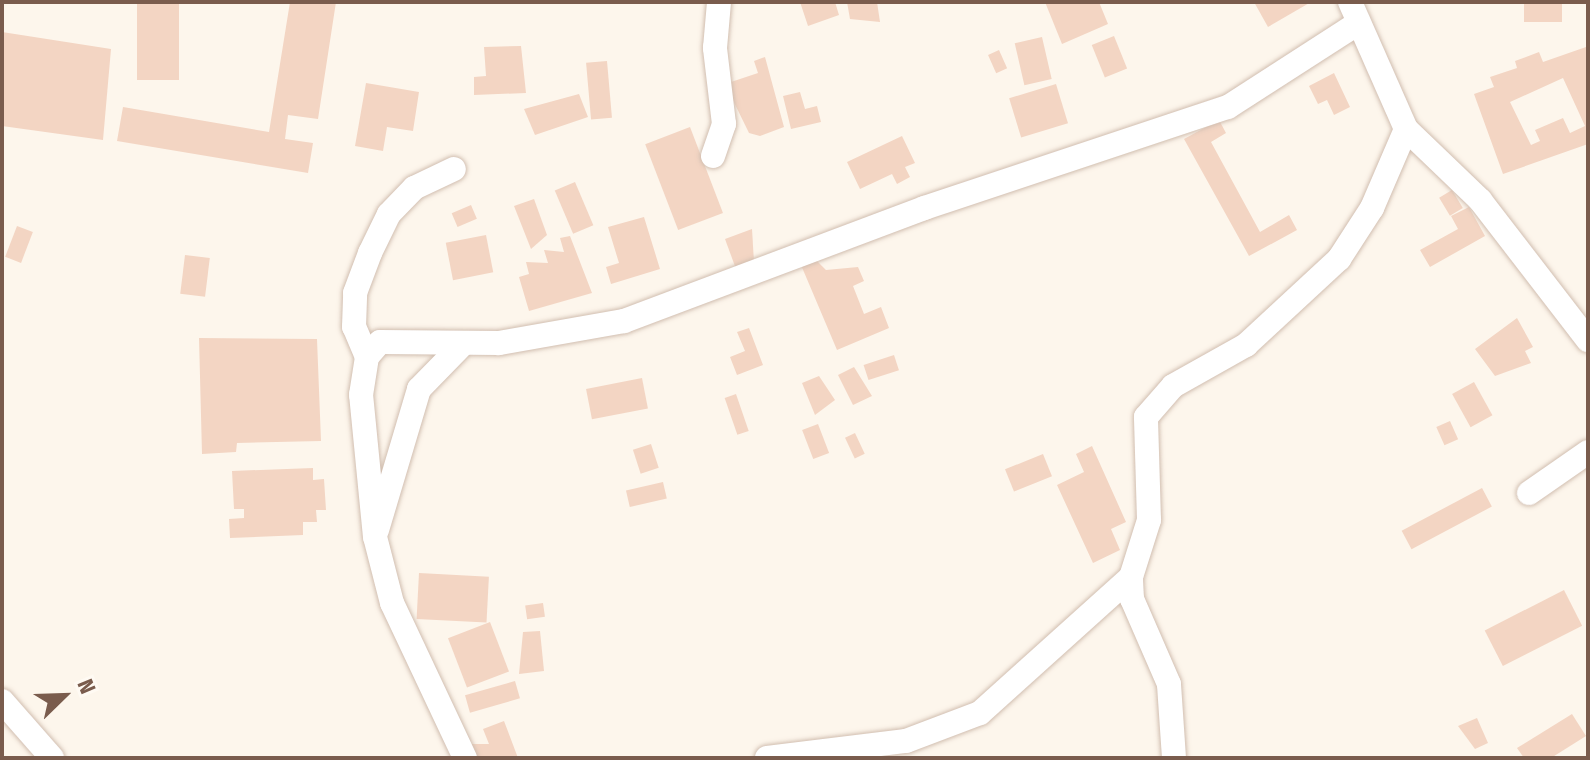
<!DOCTYPE html>
<html>
<head>
<meta charset="utf-8">
<style>
	body { margin:0 }
	#map { position:relative; width:1590px; height:760px; overflow:hidden; background:#fdf6ec; font-family:"Fira Sans Condensed",sans-serif }
	div>[style] { position:absolute }
	[style*='--x'] { left:calc(var(--x)*1px); top:calc(var(--y)*1px); width:calc(var(--w)*1px); rotate:calc(var(--a)*1deg) }
	.building>* { inset:0; background:#f3d5c3; transform-origin:0 0 }
	.roads { filter:drop-shadow(0 0 2px #d1beb0) drop-shadow(0 0 2px #d1beb0) }
	.minor>* { height:24px; margin:-12px; padding:0 12px; transform-origin:12px; border-radius:12px; background:#fff }
	span { translate:-50% -50%; white-space:nowrap; text-align:center; line-height:1.15; -webkit-text-stroke:6px #fffaf3; paint-order:stroke }
	.frame { position:absolute; inset:0; border:4px solid #7a5c4d; pointer-events:none }
	.north { position:absolute; left:24px; top:656px; width:80px; height:80px; -webkit-text-stroke:6px #fffaf3; paint-order:stroke; rotate:67deg; font-size:22px; font-weight:700; line-height:32px; text-align:center; color:#7a5c4d }
	.north::after { content:''; display:block; margin:auto; width:28px; height:36px; background:#7a5c4d; clip-path:polygon(50% 0,100% 100%,50% 72%,0 100%) }
</style>
</head>
<body>
<div id="map">
	<div class="building">
		<i style="left:137px;top:2px;width:42px;height:78px"></i>
		<i style="clip-path:polygon(290px 2px,336px 2px,318px 119px,288px 115px,285px 139px,313px 143px,308px 173px,117px 141px,123px 107px,269px 132px)"></i>
		<i style="clip-path:polygon(800px 2px,835px 2px,839px 15px,808px 26px)"></i>
		<i style="clip-path:polygon(847px 2px,877px 2px,880px 22px,850px 19px)"></i>
		<i style="clip-path:polygon(1045px 2px,1099px 2px,1108px 24px,1062px 44px)"></i>
		<i style="clip-path:polygon(1254px 2px,1311px 2px,1268px 27px)"></i>
		<i style="left:1524px;top:2px;width:38px;height:20px"></i>
		<i style="clip-path:polygon(2px 32px,111px 49px,103px 140px,2px 126px)"></i>
		<i style="left:1114px;top:36px;width:35px;height:24px;rotate:68deg"></i>
		<i style="left:1042px;top:37px;width:43px;height:28px;rotate:77deg"></i>
		<i style="clip-path:polygon(521px 46px,526px 93px,474px 95px,474px 77px,486px 76px,484px 47px)"></i>
		<i style="clip-path:polygon(evenodd,1586px 47px,1588px 144px,1503px 174px,1474px 94px,1494px 87px,1490px 77px,1517px 68px,1515px 61px,1539px 52px,1543px 62px,1586px 47px,1563px 78px,1585px 126px,1570px 133px,1563px 118px,1535px 130px,1540px 141px,1531px 145px,1510px 102px,1563px 78px)"></i>
		<i style="left:999px;top:50px;width:20px;height:12px;rotate:66deg"></i>
		<i style="clip-path:polygon(765px 57px,784px 127px,760px 136px,749px 133px,725px 84px,758px 73px,754px 61px)"></i>
		<i style="left:607px;top:61px;width:57px;height:21px;rotate:85deg"></i>
		<i style="clip-path:polygon(1334px 73px,1350px 107px,1334px 115px,1327px 100px,1318px 104px,1309px 86px)"></i>
		<i style="clip-path:polygon(366px 83px,419px 92px,413px 131px,387px 127px,383px 151px,355px 146px)"></i>
		<i style="left:1056px;top:84px;width:41px;height:49px;rotate:73deg"></i>
		<i style="clip-path:polygon(800px 92px,805px 109px,817px 106px,821px 122px,791px 129px,783px 96px)"></i>
		<i style="clip-path:polygon(579px 94px,588px 117px,535px 135px,524px 109px)"></i>
		<i style="clip-path:polygon(1219px 120px,1226px 133px,1211px 142px,1260px 232px,1289px 215px,1297px 230px,1249px 256px,1184px 139px)"></i>
		<i style="left:690px;top:127px;width:92px;height:48px;rotate:69deg"></i>
		<i style="clip-path:polygon(902px 136px,915px 163px,905px 167px,910px 177px,897px 184px,892px 174px,860px 189px,847px 162px)"></i>
		<i style="left:575px;top:182px;width:47px;height:22px;rotate:67deg"></i>
		<i style="left:1452px;top:190px;width:21px;height:15px;rotate:59deg"></i>
		<i style="clip-path:polygon(534px 199px,547px 235px,531px 249px,514px 206px)"></i>
		<i style="left:471px;top:205px;width:15px;height:21px;rotate:67deg"></i>
		<i style="clip-path:polygon(1469px 207px,1485px 236px,1430px 267px,1420px 250px,1458px 229px,1451px 216px)"></i>
		<i style="clip-path:polygon(644px 217px,660px 269px,611px 284px,606px 267px,619px 263px,608px 227px)"></i>
		<i style="left:17px;top:226px;width:17px;height:33px;rotate:21deg"></i>
		<i style="clip-path:polygon(752px 229px,754px 262px,736px 269px,725px 239px)"></i>
		<i style="left:486px;top:235px;width:38px;height:41px;rotate:79deg"></i>
		<i style="clip-path:polygon(570px 236px,592px 293px,529px 311px,519px 277px,529px 274px,526px 262px,548px 263px,544px 250px,564px 252px,560px 238px)"></i>
		<i style="left:185px;top:255px;width:25px;height:39px;rotate:7deg"></i>
		<i style="clip-path:polygon(815px 259px,826px 270px,858px 267px,864px 281px,853px 286px,864px 314px,881px 307px,889px 328px,837px 350px,801px 265px)"></i>
		<i style="clip-path:polygon(1517px 318px,1533px 347px,1525px 351px,1531px 363px,1495px 376px,1475px 349px)"></i>
		<i style="clip-path:polygon(749px 328px,763px 365px,737px 375px,730px 357px,745px 351px,737px 332px)"></i>
		<i style="clip-path:polygon(199px 338px,317px 339px,321px 441px,237px 443px,236px 452px,202px 454px)"></i>
		<i style="left:894px;top:355px;width:16px;height:32px;rotate:72deg"></i>
		<i style="clip-path:polygon(854px 367px,872px 396px,853px 405px,838px 375px)"></i>
		<i style="clip-path:polygon(819px 376px,835px 400px,815px 415px,802px 383px)"></i>
		<i style="left:642px;top:378px;width:31px;height:57px;rotate:79deg"></i>
		<i style="left:1474px;top:382px;width:38px;height:25px;rotate:61deg"></i>
		<i style="left:736px;top:394px;width:39px;height:12px;rotate:71deg"></i>
		<i style="left:1450px;top:421px;width:20px;height:15px;rotate:66deg"></i>
		<i style="left:818px;top:424px;width:31px;height:17px;rotate:69deg"></i>
		<i style="left:855px;top:433px;width:23px;height:11px;rotate:65deg"></i>
		<i style="left:651px;top:444px;width:25px;height:19px;rotate:72deg"></i>
		<i style="clip-path:polygon(1092px 446px,1126px 522px,1111px 529px,1120px 550px,1093px 563px,1057px 485px,1084px 472px,1076px 454px)"></i>
		<i style="left:1043px;top:454px;width:24px;height:41px;rotate:68deg"></i>
		<i style="clip-path:polygon(313px 468px,313px 480px,324px 479px,326px 510px,316px 510px,317px 522px,303px 522px,303px 535px,230px 538px,229px 519px,244px 518px,244px 509px,234px 509px,232px 471px)"></i>
		<i style="left:663px;top:482px;width:17px;height:38px;rotate:77deg"></i>
		<i style="left:1482px;top:488px;width:21px;height:91px;rotate:62deg"></i>
		<i style="left:419px;top:573px;width:70px;height:46px;rotate:3deg"></i>
		<i style="left:1564px;top:590px;width:40px;height:89px;rotate:63deg"></i>
		<i style="left:543px;top:603px;width:14px;height:18px;rotate:82deg"></i>
		<i style="left:490px;top:622px;width:53px;height:45px;rotate:69deg"></i>
		<i style="clip-path:polygon(540px 631px,544px 671px,519px 674px,523px 632px)"></i>
		<i style="left:515px;top:681px;width:18px;height:52px;rotate:74deg"></i>
		<i style="clip-path:polygon(1572px 714px,1586px 736px,1551px 758px,1524px 758px,1517px 748px)"></i>
		<i style="clip-path:polygon(1477px 718px,1488px 743px,1475px 749px,1458px 726px)"></i>
		<i style="clip-path:polygon(504px 721px,518px 758px,475px 758px,470px 744px,489px 744px,483px 729px)"></i>
	</div>
	<div class="roads">
		<div class="minor">
			<i style="--x:1350;--y:2;--w:139;--a:66.2"></i>
			<i style="--x:1406;--y:129;--w:103;--a:43.8"></i>
			<i style="--x:1480;--y:200;--w:177;--a:52.4"></i>
			<i style="--x:713;--y:156;--w:34;--a:-71"></i>
			<i style="--x:724;--y:124;--w:77;--a:-96.8"></i>
			<i style="--x:715;--y:48;--w:46;--a:-85"></i>
			<i style="--x:367;--y:357;--w:33;--a:-113"></i>
			<i style="--x:354;--y:327;--w:34;--a:-88"></i>
			<i style="--x:355;--y:293;--w:43;--a:-69.4"></i>
			<i style="--x:370;--y:253;--w:43;--a:-64"></i>
			<i style="--x:389;--y:214;--w:36;--a:-46"></i>
			<i style="--x:414;--y:188;--w:44;--a:-25.4"></i>
			<i style="--x:1529;--y:493;--w:72;--a:-34.8"></i>
			<i style="--x:377;--y:530;--w:147;--a:-73.4"></i>
			<i style="--x:419;--y:389;--w:62;--a:-45.7"></i>
			<i style="--x:2;--y:701;--w:76;--a:48.7"></i>
			<i style="--x:465;--y:758;--w:171;--a:-115.2"></i>
			<i style="--x:392;--y:603;--w:68;--a:-104.4"></i>
			<i style="--x:375;--y:537;--w:143;--a:-95.6"></i>
			<i style="--x:361;--y:395;--w:38;--a:-81"></i>
			<i style="--x:367;--y:357;--w:20;--a:-49"></i>
			<i style="--x:380;--y:342;--w:119;--a:0.5"></i>
			<i style="--x:499;--y:343;--w:127;--a:-10"></i>
			<i style="--x:624;--y:321;--w:321;--a:-20.6"></i>
			<i style="--x:924;--y:208;--w:320;--a:-18.4"></i>
			<i style="--x:1228;--y:107;--w:153;--a:-32.8"></i>
			<i style="--x:767;--y:758;--w:140;--a:-7"></i>
			<i style="--x:906;--y:741;--w:79;--a:-20.7"></i>
			<i style="--x:980;--y:713;--w:203;--a:-42"></i>
			<i style="--x:1174;--y:758;--w:74;--a:-93.9"></i>
			<i style="--x:1169;--y:684;--w:93;--a:-113.5"></i>
			<i style="--x:1132;--y:599;--w:22;--a:-93"></i>
			<i style="--x:1131;--y:577;--w:60;--a:-72.5"></i>
			<i style="--x:1149;--y:520;--w:103;--a:-91.7"></i>
			<i style="--x:1146;--y:417;--w:41;--a:-48.9"></i>
			<i style="--x:1173;--y:386;--w:84;--a:-29.3"></i>
			<i style="--x:1246;--y:345;--w:127;--a:-42.8"></i>
			<i style="--x:1339;--y:259;--w:61;--a:-57.1"></i>
			<i style="--x:1372;--y:208;--w:86;--a:-66.7"></i>
		</div>
	</div>
	<div class="frame"></div>
	<div class="north">N</div>
</div>
</body>
</html>
